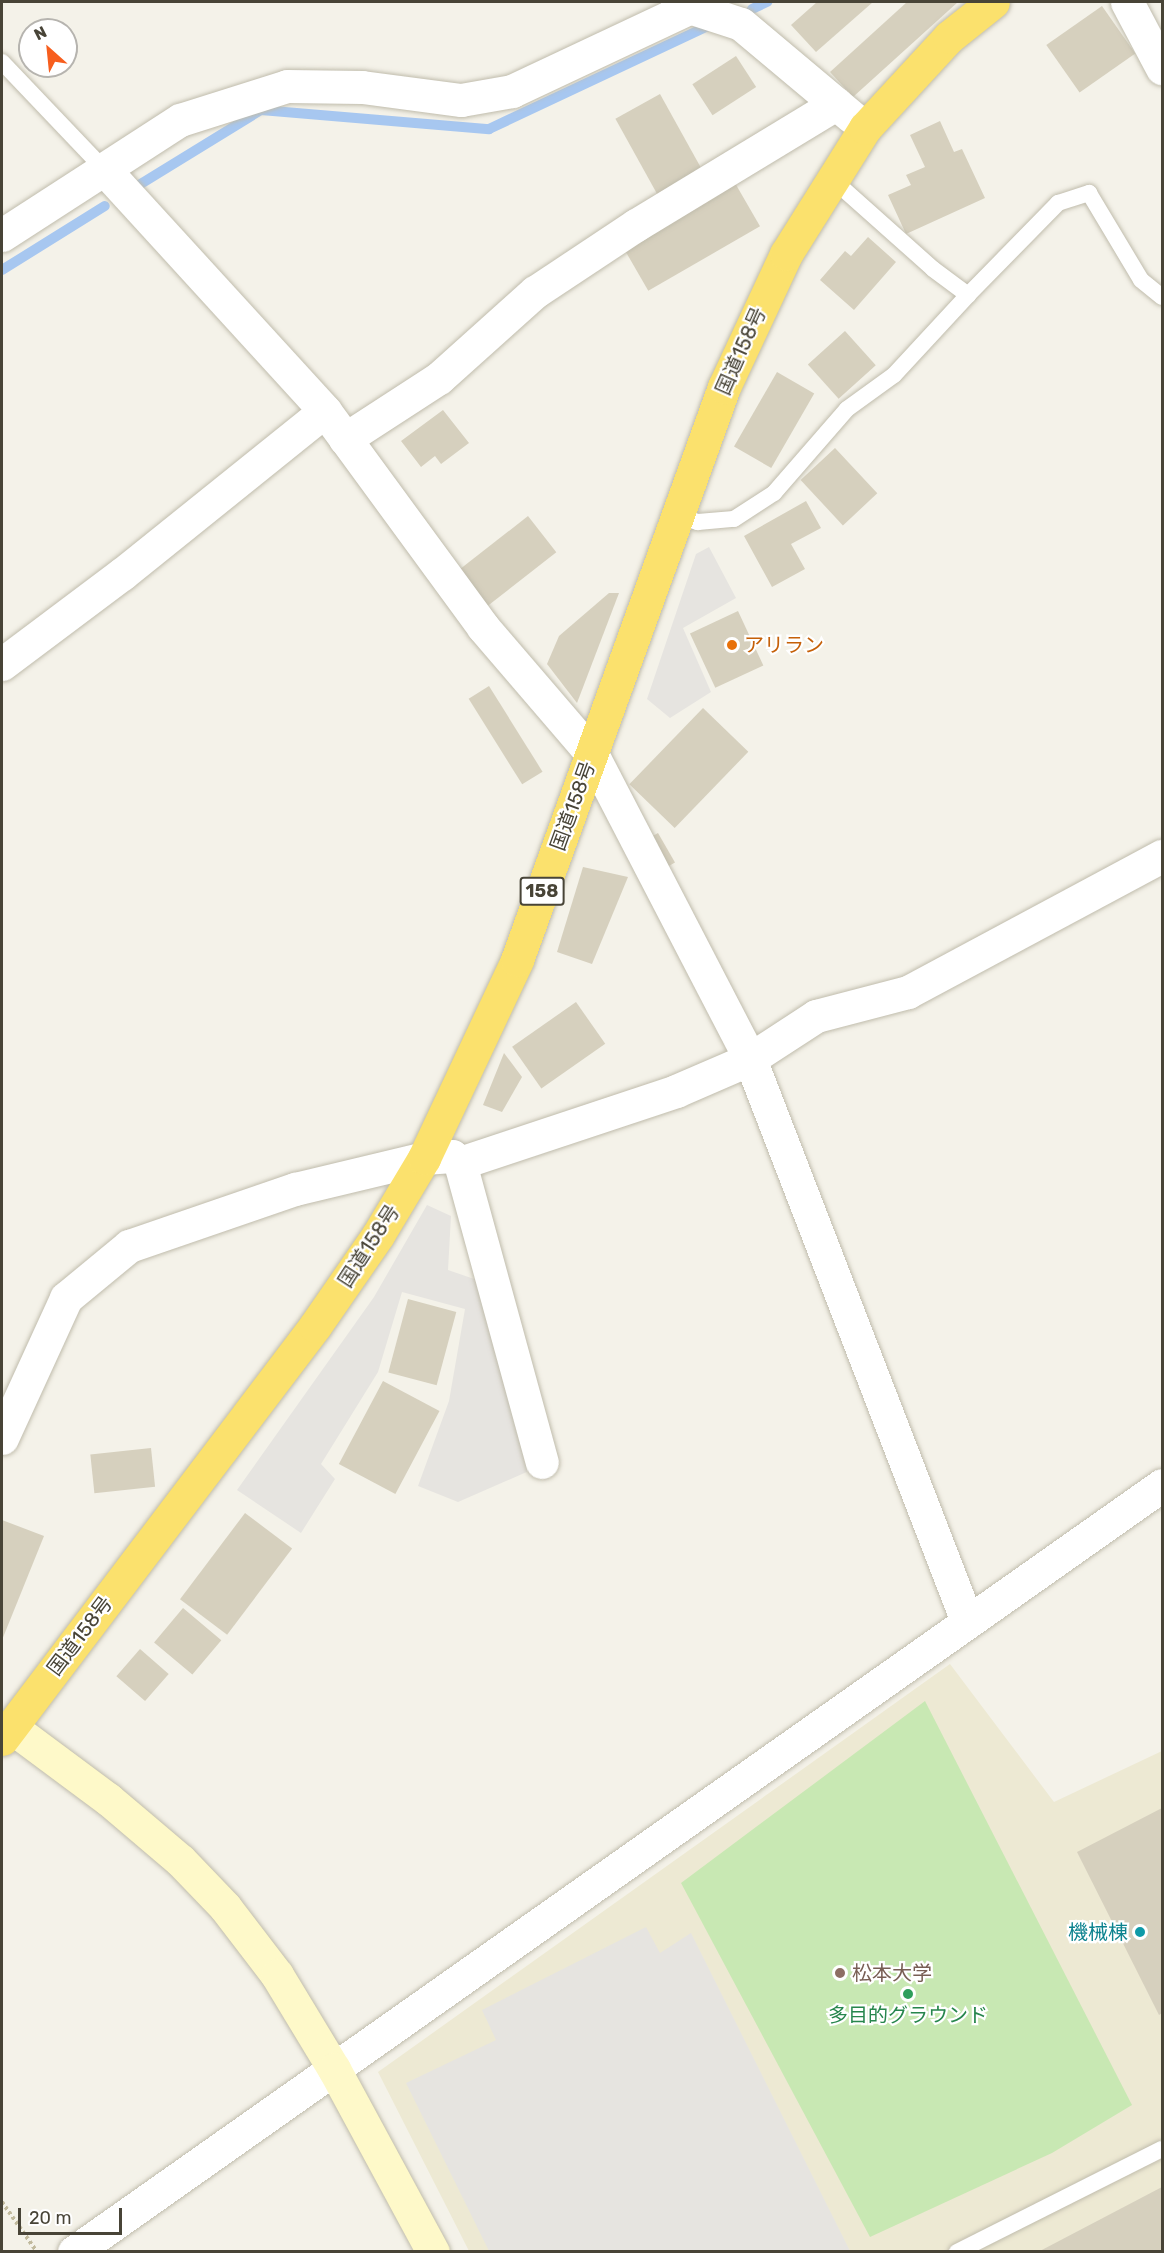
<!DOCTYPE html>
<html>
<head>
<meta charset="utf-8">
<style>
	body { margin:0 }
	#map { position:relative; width:1164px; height:2253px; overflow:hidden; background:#f4f2e9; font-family:Rubik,"Noto Sans JP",sans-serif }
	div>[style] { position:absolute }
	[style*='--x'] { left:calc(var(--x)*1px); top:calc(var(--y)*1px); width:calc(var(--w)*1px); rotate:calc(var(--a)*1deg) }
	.education>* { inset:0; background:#ede9d3 }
	.green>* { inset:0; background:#c8e8b3 }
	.parking>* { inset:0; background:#e6e4e0 }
	.stream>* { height:10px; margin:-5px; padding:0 5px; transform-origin:5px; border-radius:5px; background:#a7c7f0 }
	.building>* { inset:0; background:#d6d0be; transform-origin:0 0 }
	.path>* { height:4px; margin-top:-2px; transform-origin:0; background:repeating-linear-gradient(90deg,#c1ba9d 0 3px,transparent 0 6px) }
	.roads { filter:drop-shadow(0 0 2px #c0bcac) drop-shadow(0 0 2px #c0bcac) }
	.lane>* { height:16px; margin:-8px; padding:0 8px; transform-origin:8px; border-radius:8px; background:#fff }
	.street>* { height:33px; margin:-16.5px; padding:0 16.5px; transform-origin:16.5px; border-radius:16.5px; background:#fff }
	.secondary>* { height:33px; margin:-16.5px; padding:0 16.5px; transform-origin:16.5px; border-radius:16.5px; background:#fef9c9 }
	.highway>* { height:33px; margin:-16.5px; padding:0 16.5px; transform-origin:16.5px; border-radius:16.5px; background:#fbe16d }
	.dots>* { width:16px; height:16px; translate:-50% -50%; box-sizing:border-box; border:3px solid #fff; border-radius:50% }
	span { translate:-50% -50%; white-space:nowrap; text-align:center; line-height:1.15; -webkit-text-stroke:4.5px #fff; paint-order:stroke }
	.shield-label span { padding:2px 4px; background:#fff; border:2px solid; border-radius:4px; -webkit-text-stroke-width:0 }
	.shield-label { font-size:18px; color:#484437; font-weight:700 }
	.street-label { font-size:20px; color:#484437 }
	.food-label { font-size:20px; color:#c56008 }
	.left { translate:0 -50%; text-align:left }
	.culture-label { font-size:20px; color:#0d838f }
	.right { translate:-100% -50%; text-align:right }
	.education-label { font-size:20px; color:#785e54 }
	.leisure-label { font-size:20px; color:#27864d }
	.frame { position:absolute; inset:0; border:3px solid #484437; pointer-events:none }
	.north { position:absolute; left:18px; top:18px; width:60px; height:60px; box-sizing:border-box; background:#fff; border:2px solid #b6b4af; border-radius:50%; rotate:333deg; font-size:16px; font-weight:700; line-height:24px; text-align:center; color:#484437 }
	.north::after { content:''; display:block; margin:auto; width:21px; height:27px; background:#f75e1e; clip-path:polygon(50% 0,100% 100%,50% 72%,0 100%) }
	.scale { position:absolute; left:18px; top:2208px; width:104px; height:27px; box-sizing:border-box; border:3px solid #484437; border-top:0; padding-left:8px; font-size:18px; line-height:21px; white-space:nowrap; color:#484437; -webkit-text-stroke:4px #fff; paint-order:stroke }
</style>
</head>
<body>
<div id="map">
	<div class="education">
		<i style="clip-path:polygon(950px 1664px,1054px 1802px,1162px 1751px,1162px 2251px,469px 2251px,378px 2072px)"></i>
	</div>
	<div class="green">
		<i style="clip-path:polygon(925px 1701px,1132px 2105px,1052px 2153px,870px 2237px,681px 1883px)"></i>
	</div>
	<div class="parking">
		<i style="clip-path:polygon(709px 547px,736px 598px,683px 628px,711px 692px,670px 718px,647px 699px,696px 554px)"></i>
		<i style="clip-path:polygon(427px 1205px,451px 1216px,448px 1270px,480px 1281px,538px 1467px,458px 1502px,418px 1486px,449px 1401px,465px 1309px,402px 1292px,378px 1372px,321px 1464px,335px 1479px,301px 1533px,237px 1490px,374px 1297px)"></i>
		<i style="clip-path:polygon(646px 1927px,660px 1953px,691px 1933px,850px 2251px,489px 2251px,406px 2083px,496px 2040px,482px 2010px)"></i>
	</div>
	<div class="stream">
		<i style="--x:752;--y:9;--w:17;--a:-25"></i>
		<i style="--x:139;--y:185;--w:143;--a:-31.6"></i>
		<i style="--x:261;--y:110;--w:229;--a:4.8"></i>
		<i style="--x:489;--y:129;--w:242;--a:-25.2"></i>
		<i style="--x:2;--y:270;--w:121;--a:-31.9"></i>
	</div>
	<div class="building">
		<i style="clip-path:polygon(817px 2px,873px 2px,816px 52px,791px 25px)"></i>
		<i style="clip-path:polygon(907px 2px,958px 2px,853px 97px,830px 72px)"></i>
		<i style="left:1102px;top:6px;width:58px;height:68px;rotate:55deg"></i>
		<i style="left:736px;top:56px;width:37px;height:52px;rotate:57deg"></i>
		<i style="left:660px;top:94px;width:91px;height:51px;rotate:61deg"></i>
		<i style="clip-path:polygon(940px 121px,954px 152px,962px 149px,985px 198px,906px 234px,888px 195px,911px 185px,906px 175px,925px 167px,910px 135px)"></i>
		<i style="left:735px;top:183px;width:50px;height:129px;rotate:60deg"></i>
		<i style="clip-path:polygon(868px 237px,896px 262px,854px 310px,820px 280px,845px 251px,851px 256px)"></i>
		<i style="left:845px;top:331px;width:46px;height:50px;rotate:48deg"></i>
		<i style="left:777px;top:372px;width:43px;height:86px;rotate:30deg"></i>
		<i style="clip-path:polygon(443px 410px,469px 443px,441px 464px,435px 456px,421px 467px,401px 441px)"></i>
		<i style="left:835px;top:448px;width:62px;height:47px;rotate:47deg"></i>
		<i style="clip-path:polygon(806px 501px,821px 528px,791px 544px,805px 569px,772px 587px,744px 536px)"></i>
		<i style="left:528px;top:516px;width:46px;height:93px;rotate:52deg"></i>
		<i style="clip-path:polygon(609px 593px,619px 593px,577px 703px,547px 664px,559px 636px)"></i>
		<i style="left:738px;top:611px;width:60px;height:53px;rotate:65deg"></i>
		<i style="left:489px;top:686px;width:101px;height:24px;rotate:58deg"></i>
		<i style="left:703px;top:708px;width:63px;height:106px;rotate:44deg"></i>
		<i style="left:658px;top:833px;width:34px;height:18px;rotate:60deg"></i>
		<i style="clip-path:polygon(583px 867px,628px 877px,592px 964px,557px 952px)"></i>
		<i style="left:576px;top:1002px;width:51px;height:78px;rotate:55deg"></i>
		<i style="clip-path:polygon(504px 1053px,522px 1077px,502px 1112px,483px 1105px)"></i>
		<i style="left:408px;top:1299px;width:50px;height:76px;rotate:15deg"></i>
		<i style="left:383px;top:1381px;width:64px;height:94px;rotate:28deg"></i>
		<i style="left:151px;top:1448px;width:39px;height:61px;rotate:84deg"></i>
		<i style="left:245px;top:1513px;width:59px;height:108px;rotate:37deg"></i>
		<i style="clip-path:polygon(2px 1520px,44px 1536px,2px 1640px)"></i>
		<i style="left:183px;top:1608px;width:50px;height:45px;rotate:40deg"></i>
		<i style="left:140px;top:1649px;width:38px;height:36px;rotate:41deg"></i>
		<i style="clip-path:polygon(1162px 1808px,1162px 2013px,1159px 2015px,1077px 1852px)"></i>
		<i style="clip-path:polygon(1162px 2187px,1162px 2252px,1038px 2252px)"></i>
	</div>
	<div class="path">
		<i style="--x:2;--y:2202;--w:61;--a:55"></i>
	</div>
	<div class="roads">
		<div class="lane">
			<i style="--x:2;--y:62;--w:149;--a:46.4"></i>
			<i style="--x:831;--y:178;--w:137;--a:41.7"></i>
			<i style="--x:933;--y:269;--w:44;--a:36.6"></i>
			<i style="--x:968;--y:295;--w:129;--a:-45.6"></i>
			<i style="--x:1058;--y:203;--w:33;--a:-18"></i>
			<i style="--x:1089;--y:193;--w:101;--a:59.1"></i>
			<i style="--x:1141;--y:280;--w:27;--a:39"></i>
			<i style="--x:676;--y:515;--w:23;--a:18"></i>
			<i style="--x:698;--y:522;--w:36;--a:-5"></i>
			<i style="--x:734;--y:519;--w:48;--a:-33"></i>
			<i style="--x:774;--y:493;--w:111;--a:-49"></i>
			<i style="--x:847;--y:409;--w:58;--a:-35.9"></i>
			<i style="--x:894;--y:375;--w:109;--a:-47.2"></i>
			<i style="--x:957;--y:2252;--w:229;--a:-26.7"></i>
		</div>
		<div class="street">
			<i style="--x:1127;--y:2;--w:75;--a:62.1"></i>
			<i style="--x:677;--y:3;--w:67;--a:18.2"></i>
			<i style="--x:741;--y:24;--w:145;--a:40"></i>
			<i style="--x:105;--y:170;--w:326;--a:47.6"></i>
			<i style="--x:325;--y:411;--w:268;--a:53.8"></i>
			<i style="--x:483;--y:627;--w:167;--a:49.4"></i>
			<i style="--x:592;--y:754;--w:343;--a:62.6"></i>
			<i style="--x:750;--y:1059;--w:602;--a:68.89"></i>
			<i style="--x:2;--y:235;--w:212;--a:-32.9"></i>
			<i style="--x:180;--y:120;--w:112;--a:-17.6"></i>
			<i style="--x:287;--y:86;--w:75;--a:0.8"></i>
			<i style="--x:362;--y:87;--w:100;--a:7.5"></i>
			<i style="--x:461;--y:100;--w:52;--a:-10"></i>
			<i style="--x:512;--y:91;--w:209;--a:-25.2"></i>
			<i style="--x:345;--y:439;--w:112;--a:-33"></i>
			<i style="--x:439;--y:378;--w:129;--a:-41.9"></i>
			<i style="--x:535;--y:292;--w:121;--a:-33.6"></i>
			<i style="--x:636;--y:225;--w:234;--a:-31.2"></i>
			<i style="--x:2;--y:664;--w:150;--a:-36.9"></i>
			<i style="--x:122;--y:574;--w:260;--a:-38.8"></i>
			<i style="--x:460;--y:1163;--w:310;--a:74.7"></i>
			<i style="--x:2;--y:1438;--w:154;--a:-65.4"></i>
			<i style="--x:66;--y:1298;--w:82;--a:-39.5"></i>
			<i style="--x:129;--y:1246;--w:176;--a:-19"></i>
			<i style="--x:295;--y:1189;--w:133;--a:-13.5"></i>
			<i style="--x:424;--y:1158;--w:28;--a:-4"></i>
			<i style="--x:452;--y:1156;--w:11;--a:41"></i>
			<i style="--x:460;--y:1163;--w:228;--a:-18.4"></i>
			<i style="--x:676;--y:1091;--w:81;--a:-23.4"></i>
			<i style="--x:750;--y:1059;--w:79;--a:-33.1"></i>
			<i style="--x:816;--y:1016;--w:95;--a:-14.6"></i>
			<i style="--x:908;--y:992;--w:288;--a:-28.2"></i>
			<i style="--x:74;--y:2252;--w:1331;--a:-35.18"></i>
		</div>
		<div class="secondary">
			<i style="--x:11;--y:1727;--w:121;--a:36.6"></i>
			<i style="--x:108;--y:1799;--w:94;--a:40.3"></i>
			<i style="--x:180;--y:1860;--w:65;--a:46.2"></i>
			<i style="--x:225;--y:1907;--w:86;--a:52.6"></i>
			<i style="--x:277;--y:1975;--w:110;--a:58.8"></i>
			<i style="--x:334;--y:2069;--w:208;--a:61.6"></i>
		</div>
		<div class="highway">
			<i style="--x:2;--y:1739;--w:518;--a:-52.84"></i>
			<i style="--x:315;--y:1326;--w:111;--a:-55.3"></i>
			<i style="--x:378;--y:1235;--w:90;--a:-59.1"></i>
			<i style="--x:424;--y:1158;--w:219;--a:-64.8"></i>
			<i style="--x:517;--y:960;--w:609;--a:-70.14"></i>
			<i style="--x:724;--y:387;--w:147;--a:-65"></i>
			<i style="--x:786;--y:254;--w:149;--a:-57.9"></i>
			<i style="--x:865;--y:128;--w:124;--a:-47.3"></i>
			<i style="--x:949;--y:37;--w:56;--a:-38.5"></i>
		</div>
	</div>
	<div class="dots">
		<i style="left:732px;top:645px;background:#e8710a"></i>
		<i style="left:1140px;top:1932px;background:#0f9aa8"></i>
		<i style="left:840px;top:1973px;background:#8d6e63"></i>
		<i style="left:908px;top:1994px;background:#2e9e5b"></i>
	</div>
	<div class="shield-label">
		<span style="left:542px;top:891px">158</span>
	</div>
	<div class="street-label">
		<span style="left:741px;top:351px;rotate:-66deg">国道158号</span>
		<span style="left:573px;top:806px;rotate:-70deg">国道158号</span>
		<span style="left:369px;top:1246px;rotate:-57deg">国道158号</span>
		<span style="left:80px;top:1636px;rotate:-53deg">国道158号</span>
	</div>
	<div class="food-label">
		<span class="left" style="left:744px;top:645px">アリラン</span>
	</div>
	<div class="culture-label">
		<span class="right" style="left:1128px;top:1932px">機械棟</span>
	</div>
	<div class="education-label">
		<span class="left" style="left:852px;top:1973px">松本大学</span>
	</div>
	<div class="leisure-label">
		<span style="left:908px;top:2015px">多目的グラウンド</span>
	</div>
	<div class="frame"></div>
	<div class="north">N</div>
	<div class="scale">20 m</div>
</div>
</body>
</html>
